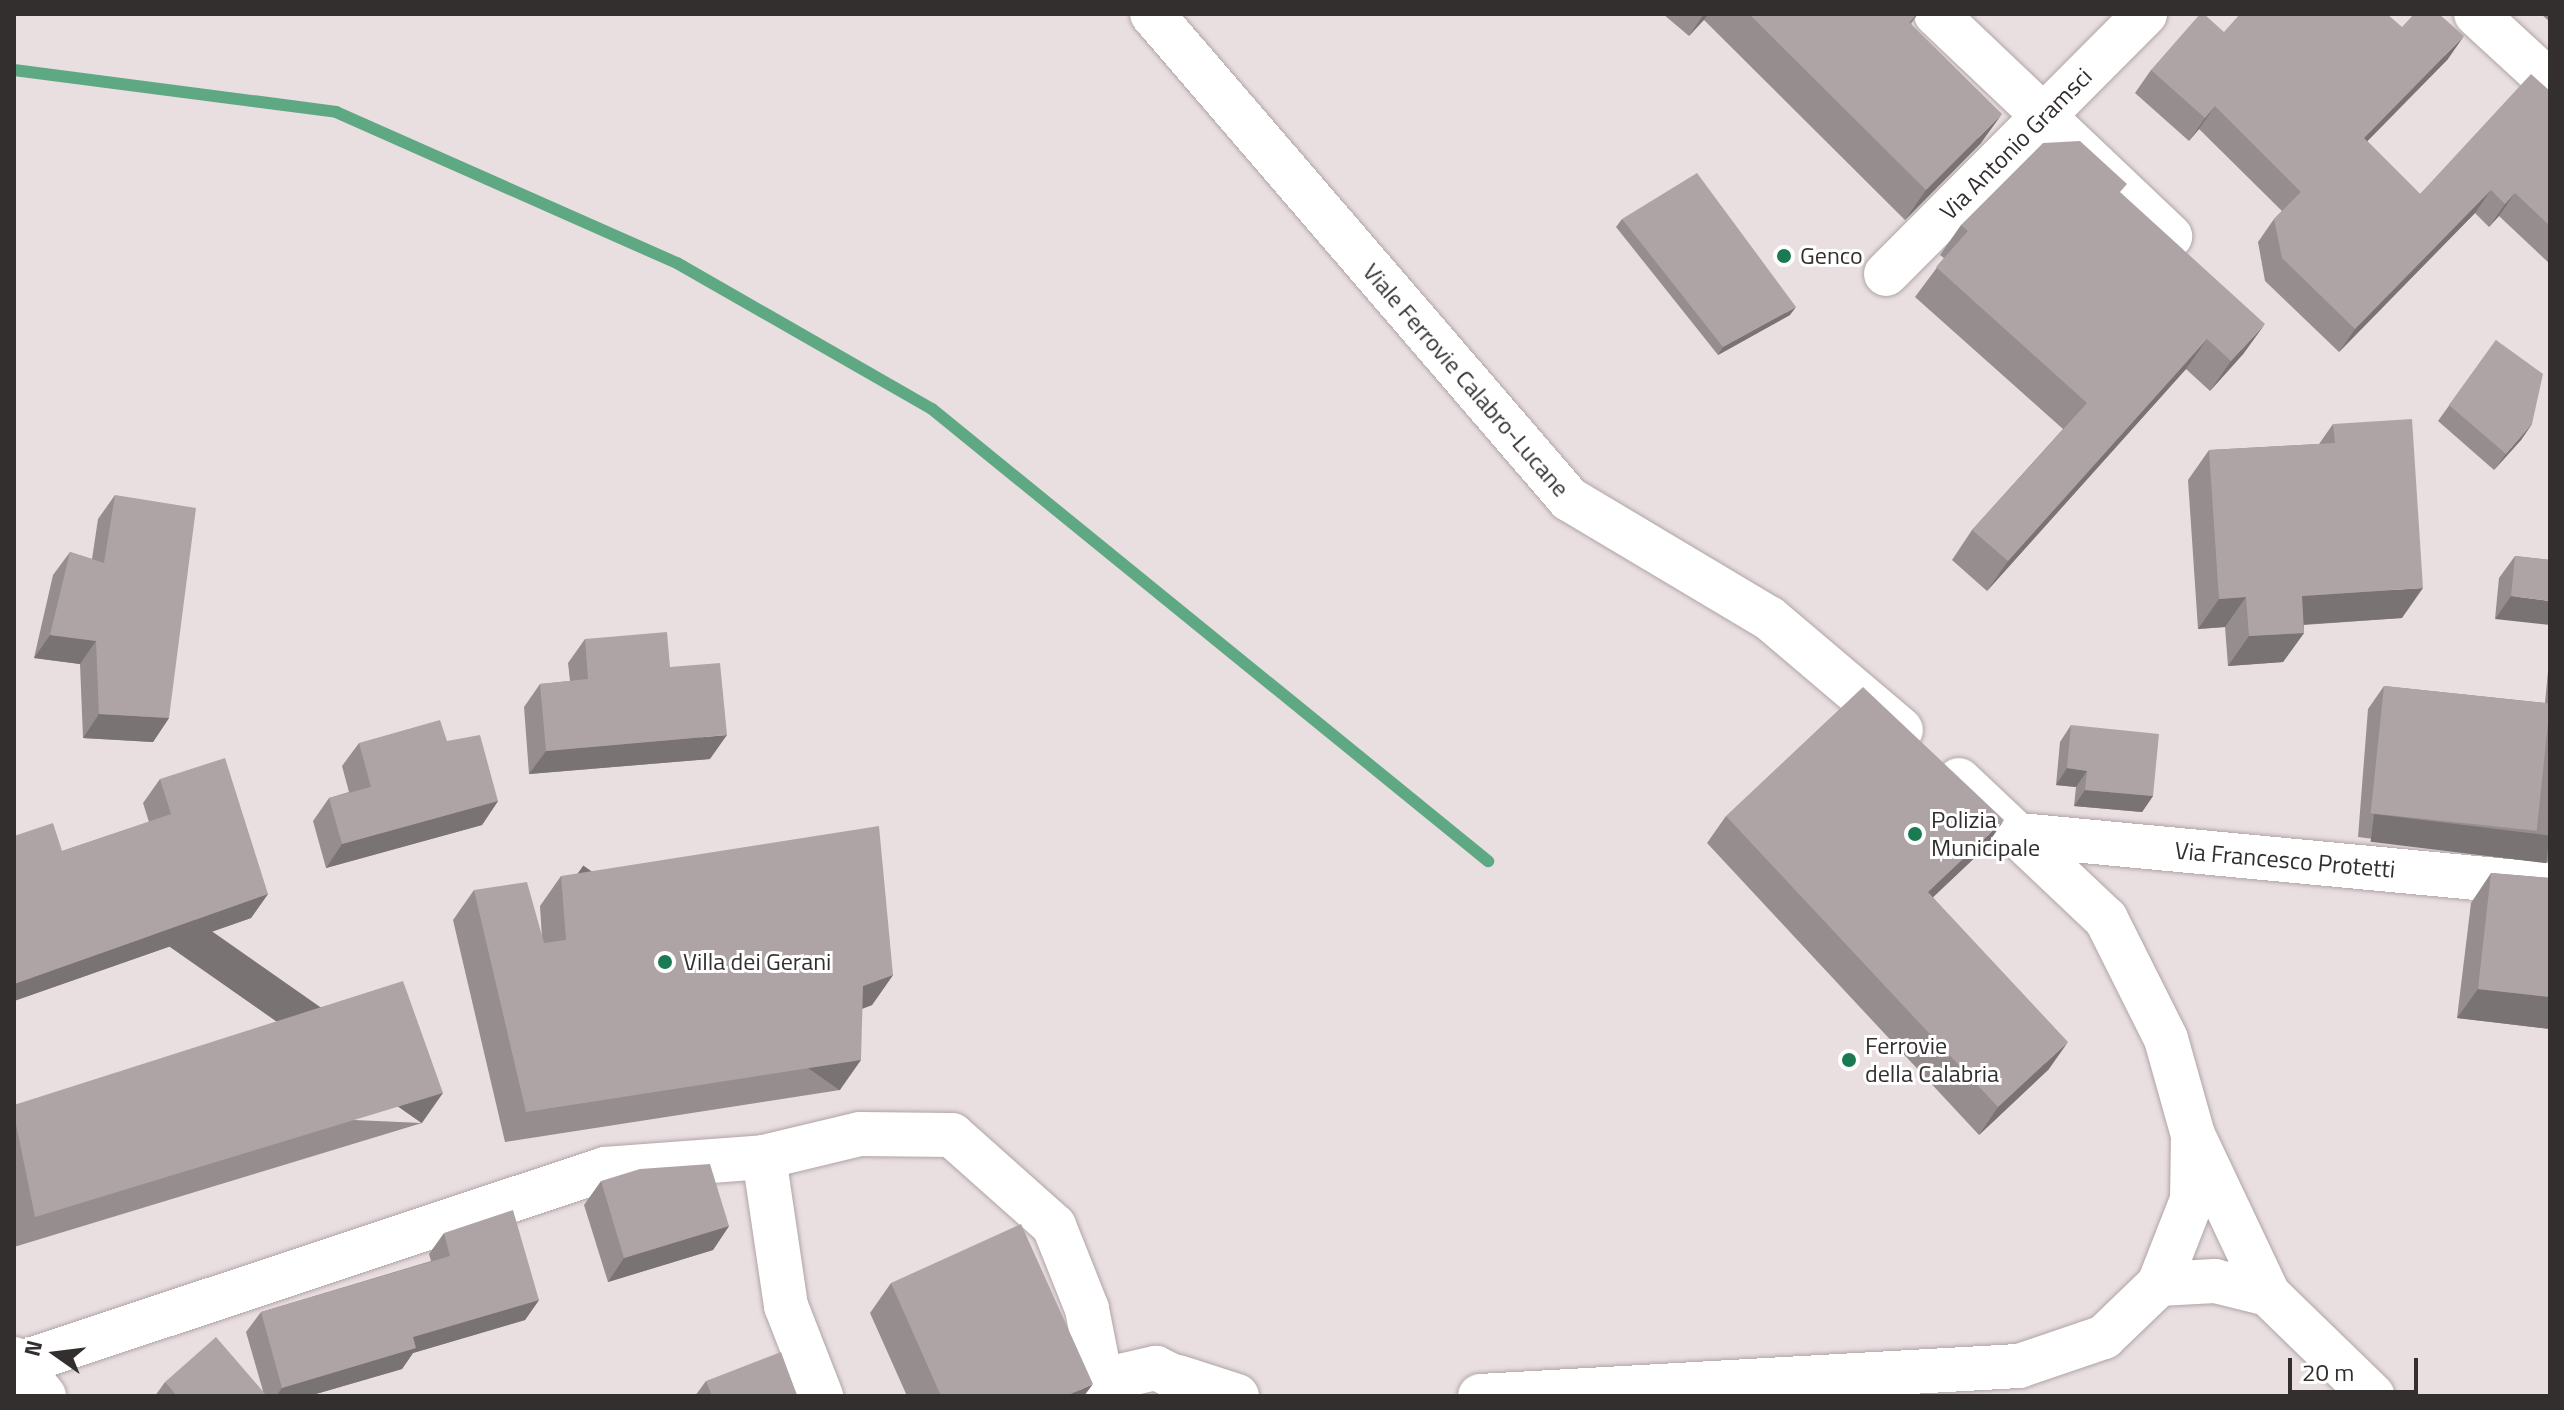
<!DOCTYPE html>
<html>
<head>
<meta charset="utf-8">
<style>
	body { margin:0 }
	#map { position:relative; width:2564px; height:1410px; overflow:hidden; background:#eadfe0; font-family:"Titillium Web",sans-serif }
	div>[style] { position:absolute }
	[style*='--x'] { left:calc(var(--x)*1px); top:calc(var(--y)*1px); width:calc(var(--w)*1px); rotate:calc(var(--a)*1deg) }
	.stream>* { height:12px; margin:-6px; padding:0 6px; transform-origin:6px; border-radius:6px; background:#5ea983 }
	.roads { filter:drop-shadow(0 0 2px #afa4a6) drop-shadow(0 0 2px #afa4a6) }
	.minor>* { height:44px; margin:-22px; padding:0 22px; transform-origin:22px; border-radius:22px; background:#fff }
	.tertiary>* { height:44px; margin:-22px; padding:0 22px; transform-origin:22px; border-radius:22px; background:#fff }
	.secondary>* { height:44px; margin:-22px; padding:0 22px; transform-origin:22px; border-radius:22px; background:#fff }
	.wall>* { inset:0; background:#968d8f }
	.shaded-wall>* { inset:0; background:#7a7374; transform-origin:0 0 }
	.building>* { inset:0; background:#aea4a6; transform-origin:0 0 }
	.dots>* { width:22px; height:22px; translate:-50% -50%; box-sizing:border-box; border:4px solid #fff; border-radius:50% }
	span { translate:-50% -50%; white-space:nowrap; text-align:center; line-height:1.15; -webkit-text-stroke:6px #fff; paint-order:stroke }
	.street-label { font-size:24px; color:#332f2f }
	.poi-label { font-size:24px; color:#332f2f }
	.left { translate:0 -50%; text-align:left }
	.frame { position:absolute; inset:0; border:16px solid #332f2f; pointer-events:none }
	.north { position:absolute; left:16px; top:1314px; width:80px; height:80px; -webkit-text-stroke:6px #fff; paint-order:stroke; rotate:284deg; font-size:22px; font-weight:700; line-height:32px; text-align:center; color:#332f2f }
	.north::after { content:''; display:block; margin:auto; width:28px; height:36px; background:#332f2f; clip-path:polygon(50% 0,100% 100%,50% 72%,0 100%) }
	.scale { position:absolute; left:2288px; top:1358px; width:130px; height:36px; box-sizing:border-box; border:4px solid #332f2f; border-top:0; padding-left:10px; font-size:24px; line-height:28px; white-space:nowrap; color:#332f2f; -webkit-text-stroke:6px #fff; paint-order:stroke }
</style>
</head>
<body>
<div id="map">
	<div class="stream">
		<i style="--x:14;--y:70;--w:325;--a:7.4"></i>
		<i style="--x:336;--y:112;--w:373;--a:23.9"></i>
		<i style="--x:677;--y:263;--w:294;--a:29.8"></i>
		<i style="--x:932;--y:409;--w:717;--a:39.11"></i>
	</div>
	<div class="roads">
		<div class="minor">
			<i style="--x:1936;--y:14;--w:323;--a:43.5"></i>
			<i style="--x:2476;--y:14;--w:100;--a:42.6"></i>
			<i style="--x:1886;--y:274;--w:367;--a:-45.1"></i>
			<i style="--x:2020;--y:835;--w:532;--a:5.39"></i>
			<i style="--x:764;--y:1157;--w:151;--a:81.6"></i>
			<i style="--x:786;--y:1306;--w:97;--a:68.7"></i>
			<i style="--x:14;--y:1359;--w:48;--a:51"></i>
		</div>
		<div class="tertiary">
			<i style="--x:2159;--y:1284;--w:56;--a:-3.1"></i>
			<i style="--x:2215;--y:1281;--w:55;--a:13.8"></i>
			<i style="--x:18;--y:1364;--w:619;--a:-18.38"></i>
			<i style="--x:605;--y:1169;--w:159;--a:-4.3"></i>
			<i style="--x:764;--y:1157;--w:99;--a:-13.5"></i>
			<i style="--x:860;--y:1134;--w:92;--a:0.6"></i>
			<i style="--x:952;--y:1135;--w:137;--a:41.7"></i>
			<i style="--x:1054;--y:1226;--w:89;--a:68.3"></i>
			<i style="--x:1087;--y:1309;--w:89;--a:78.9"></i>
			<i style="--x:1178;--y:1377;--w:62;--a:17.9"></i>
			<i style="--x:1107;--y:1396;--w:28;--a:-49"></i>
			<i style="--x:1125;--y:1375;--w:32;--a:-13"></i>
			<i style="--x:1156;--y:1368;--w:32;--a:26"></i>
			<i style="--x:1185;--y:1382;--w:17;--a:54"></i>
			<i style="--x:1480;--y:1396;--w:540;--a:-3.19"></i>
			<i style="--x:2019;--y:1366;--w:90;--a:-18.8"></i>
			<i style="--x:2104;--y:1337;--w:76;--a:-43.9"></i>
			<i style="--x:2159;--y:1284;--w:90;--a:-68.6"></i>
			<i style="--x:2192;--y:1200;--w:65;--a:-89.1"></i>
		</div>
		<div class="secondary">
			<i style="--x:1152;--y:14;--w:640;--a:49.31"></i>
			<i style="--x:1569;--y:499;--w:233;--a:30.8"></i>
			<i style="--x:1769;--y:618;--w:173;--a:40.3"></i>
			<i style="--x:1959;--y:780;--w:202;--a:43.4"></i>
			<i style="--x:2106;--y:919;--w:134;--a:63.4"></i>
			<i style="--x:2166;--y:1039;--w:100;--a:74.3"></i>
			<i style="--x:2193;--y:1135;--w:176;--a:64.7"></i>
			<i style="--x:2268;--y:1294;--w:146;--a:44.2"></i>
		</div>
	</div>
	<div class="wall">
		<i style="clip-path:polygon(1663px 14px,1918px 14px,1911px 24px,1981px 143px,1905px 220px,1704px 20px,1689px 36px)"></i>
		<i style="clip-path:polygon(2541px 14px,2550px 14px,2550px 22px)"></i>
		<i style="clip-path:polygon(2402px 27px,2448px 59px,2367px 141px,2420px 194px,2550px 91px,2550px 264px,2499px 216px,2489px 227px,2475px 213px,2339px 352px,2265px 281px,2258px 242px,2274px 219px,2282px 211px,2199px 129px,2189px 141px,2135px 93px,2151px 70px,2224px 32px)"></i>
		<i style="clip-path:polygon(2121px 193px,2244px 353px,2210px 391px,2186px 369px,1987px 591px,1952px 560px,1972px 530px,2063px 429px,1915px 297px,1944px 258px,1940px 255px,1961px 225px)"></i>
		<i style="clip-path:polygon(1622px 219px,1790px 315px,1718px 355px,1616px 227px)"></i>
		<i style="clip-path:polygon(2496px 340px,2532px 424px,2521px 440px,2494px 470px,2438px 421px)"></i>
		<i style="clip-path:polygon(2333px 424px,2402px 618px,2304px 625px,2304px 633px,2283px 662px,2228px 666px,2225px 627px,2198px 629px,2188px 480px,2209px 450px,2319px 444px)"></i>
		<i style="clip-path:polygon(115px 495px,169px 718px,153px 742px,83px 738px,80px 664px,34px 658px,53px 575px,70px 552px,92px 559px,98px 519px)"></i>
		<i style="clip-path:polygon(2515px 556px,2550px 560px,2495px 619px,2499px 578px)"></i>
		<i style="clip-path:polygon(585px 639px,670px 667px,710px 759px,529px 774px,524px 707px,540px 684px,570px 681px,568px 663px)"></i>
		<i style="clip-path:polygon(2550px 650px,2550px 862px,2358px 837px,2368px 709px,2384px 686px,2545px 703px)"></i>
		<i style="clip-path:polygon(2071px 725px,2153px 796px,2142px 812px,2074px 806px,2076px 787px,2056px 785px,2060px 742px)"></i>
		<i style="clip-path:polygon(447px 741px,498px 801px,482px 825px,326px 868px,313px 821px,329px 798px,349px 792px,342px 766px,359px 743px)"></i>
		<i style="clip-path:polygon(160px 779px,268px 894px,251px 918px,14px 1001px,14px 836px,62px 851px,149px 822px,143px 803px)"></i>
		<i style="clip-path:polygon(1726px 816px,1985px 848px,1933px 897px,2049px 1069px,1979px 1135px,1707px 843px)"></i>
		<i style="clip-path:polygon(2491px 873px,2550px 878px,2550px 1029px,2457px 1018px,2471px 903px)"></i>
		<i style="clip-path:polygon(561px 876px,893px 975px,872px 1005px,862px 1009px,840px 1090px,505px 1142px,453px 920px,474px 890px,542px 939px,540px 906px)"></i>
		<i style="clip-path:polygon(14px 1105px,422px 1123px,14px 1247px)"></i>
		<i style="clip-path:polygon(601px 1181px,729px 1226px,713px 1250px,608px 1282px,584px 1205px)"></i>
		<i style="clip-path:polygon(444px 1233px,539px 1300px,525px 1320px,413px 1353px,402px 1369px,309px 1396px,155px 1396px,165px 1382px,263px 1391px,246px 1332px,261px 1312px,431px 1261px,429px 1254px)"></i>
		<i style="clip-path:polygon(891px 1283px,1084px 1396px,907px 1396px,870px 1313px)"></i>
		<i style="clip-path:polygon(706px 1381px,797px 1396px,695px 1396px)"></i>
	</div>
	<div class="shaded-wall">
		<i style="clip-path:polygon(1704px 14px,1709px 14px,1689px 36px)"></i>
		<i style="clip-path:polygon(2464px 36px,2448px 59px,2348px 161px,2364px 138px)"></i>
		<i style="clip-path:polygon(2215px 106px,2199px 129px,2189px 141px,2205px 118px)"></i>
		<i style="clip-path:polygon(2002px 114px,1981px 143px,1905px 220px,1926px 190px)"></i>
		<i style="clip-path:polygon(2491px 190px,2475px 213px,2339px 352px,2355px 329px)"></i>
		<i style="clip-path:polygon(2515px 193px,2499px 216px,2489px 227px,2505px 204px)"></i>
		<i style="clip-path:polygon(1796px 307px,1790px 315px,1718px 355px,1723px 347px)"></i>
		<i style="clip-path:polygon(2265px 324px,2244px 353px,2210px 391px,2231px 361px)"></i>
		<i style="clip-path:polygon(2207px 339px,2186px 369px,1987px 591px,2008px 561px)"></i>
		<i style="clip-path:polygon(2532px 424px,2521px 440px,2494px 470px,2506px 454px)"></i>
		<i style="clip-path:polygon(2423px 588px,2402px 618px,2281px 626px,2302px 596px)"></i>
		<i style="clip-path:polygon(2511px 596px,2550px 601px,2550px 625px,2495px 619px)"></i>
		<i style="clip-path:polygon(2246px 597px,2225px 627px,2198px 629px,2219px 599px)"></i>
		<i style="clip-path:polygon(2304px 633px,2283px 662px,2228px 666px,2249px 636px)"></i>
		<i style="clip-path:polygon(50px 635px,96px 641px,80px 664px,34px 658px)"></i>
		<i style="clip-path:polygon(99px 714px,169px 718px,153px 742px,83px 738px)"></i>
		<i style="clip-path:polygon(727px 735px,710px 759px,529px 774px,546px 751px)"></i>
		<i style="clip-path:polygon(2067px 768px,2087px 771px,2076px 787px,2056px 785px)"></i>
		<i style="clip-path:polygon(2085px 790px,2153px 796px,2142px 812px,2074px 806px)"></i>
		<i style="clip-path:polygon(498px 801px,482px 825px,326px 868px,342px 844px)"></i>
		<i style="left:2374px;top:814px;width:177px;height:28px;rotate:7deg"></i>
		<i style="clip-path:polygon(2004px 820px,1985px 848px,1909px 920px,1928px 892px)"></i>
		<i style="clip-path:polygon(268px 894px,251px 918px,14px 1001px,14px 984px)"></i>
		<i style="clip-path:polygon(893px 975px,872px 1005px,842px 1016px,863px 986px)"></i>
		<i style="clip-path:polygon(2478px 989px,2550px 997px,2550px 1029px,2457px 1018px)"></i>
		<i style="clip-path:polygon(2068px 1042px,2049px 1069px,1979px 1135px,1998px 1107px)"></i>
		<i style="left:861px;top:1060px;width:37px;height:339px;rotate:125deg"></i>
		<i style="left:443px;top:1093px;width:37px;height:426px;rotate:125deg"></i>
		<i style="clip-path:polygon(729px 1226px,713px 1250px,608px 1282px,624px 1258px)"></i>
		<i style="clip-path:polygon(539px 1300px,525px 1320px,413px 1353px,402px 1369px,309px 1396px,276px 1396px,282px 1388px,413px 1337px)"></i>
		<i style="clip-path:polygon(1093px 1384px,1084px 1396px,1066px 1396px)"></i>
	</div>
	<div class="building">
		<i style="clip-path:polygon(1749px 14px,1917px 14px,1909px 22px,2002px 114px,1926px 190px)"></i>
		<i style="clip-path:polygon(2200px 14px,2204px 14px,2224px 32px,2240px 14px,2387px 14px,2402px 27px,2414px 14px,2439px 14px,2464px 36px,2364px 138px,2420px 194px,2531px 74px,2550px 91px,2550px 226px,2515px 193px,2505px 204px,2491px 190px,2355px 329px,2282px 258px,2274px 219px,2301px 192px,2215px 106px,2205px 118px,2151px 70px)"></i>
		<i style="clip-path:polygon(2080px 141px,2127px 184px,2120px 192px,2265px 324px,2231px 361px,2207px 339px,2008px 561px,1972px 530px,2087px 403px,1936px 267px,1968px 231px,1961px 225px,2043px 143px)"></i>
		<i style="clip-path:polygon(1697px 173px,1796px 307px,1723px 347px,1622px 219px)"></i>
		<i style="clip-path:polygon(2496px 340px,2543px 374px,2532px 424px,2506px 454px,2449px 405px)"></i>
		<i style="clip-path:polygon(2412px 419px,2423px 588px,2302px 596px,2304px 633px,2249px 636px,2246px 597px,2219px 599px,2209px 450px,2335px 443px,2333px 424px)"></i>
		<i style="clip-path:polygon(115px 495px,196px 508px,169px 718px,99px 714px,96px 641px,50px 635px,70px 552px,104px 563px)"></i>
		<i style="clip-path:polygon(2515px 556px,2550px 560px,2550px 601px,2511px 596px)"></i>
		<i style="clip-path:polygon(667px 632px,670px 667px,720px 663px,727px 735px,546px 751px,540px 684px,588px 679px,585px 639px)"></i>
		<i style="left:2384px;top:686px;width:167px;height:128px;rotate:6deg"></i>
		<i style="clip-path:polygon(1863px 687px,2004px 820px,1928px 892px,2068px 1042px,1998px 1107px,1726px 816px)"></i>
		<i style="clip-path:polygon(440px 720px,447px 741px,480px 735px,498px 801px,342px 844px,329px 798px,371px 787px,359px 743px)"></i>
		<i style="clip-path:polygon(2071px 725px,2159px 734px,2153px 796px,2085px 790px,2087px 771px,2067px 768px)"></i>
		<i style="clip-path:polygon(225px 758px,268px 894px,14px 984px,14px 836px,53px 823px,62px 851px,171px 814px,160px 779px)"></i>
		<i style="clip-path:polygon(879px 826px,893px 975px,863px 986px,861px 1060px,526px 1112px,474px 890px,527px 882px,544px 943px,566px 940px,561px 876px)"></i>
		<i style="clip-path:polygon(2491px 873px,2550px 878px,2550px 997px,2478px 989px)"></i>
		<i style="clip-path:polygon(403px 981px,443px 1093px,35px 1217px,14px 1114px,14px 1105px)"></i>
		<i style="clip-path:polygon(710px 1164px,729px 1226px,624px 1258px,601px 1181px,640px 1169px)"></i>
		<i style="clip-path:polygon(513px 1210px,539px 1300px,413px 1337px,416px 1348px,282px 1388px,261px 1312px,450px 1256px,444px 1233px)"></i>
		<i style="clip-path:polygon(1021px 1224px,1093px 1384px,1066px 1396px,941px 1396px,891px 1283px)"></i>
		<i style="clip-path:polygon(216px 1337px,267px 1396px,177px 1396px,165px 1382px)"></i>
		<i style="clip-path:polygon(781px 1352px,797px 1396px,712px 1396px,706px 1381px)"></i>
	</div>
	<div class="dots">
		<i style="left:1784px;top:256px;background:#1a7b52"></i>
		<i style="left:1915px;top:834px;background:#1a7b52"></i>
		<i style="left:665px;top:962px;background:#1a7b52"></i>
		<i style="left:1849px;top:1060px;background:#1a7b52"></i>
	</div>
	<div class="street-label">
		<span style="left:2016px;top:144px;rotate:-45deg">Via Antonio Gramsci</span>
		<span style="left:1466px;top:380px;rotate:49deg">Viale Ferrovie Calabro-Lucane</span>
		<span style="left:2285px;top:860px;rotate:5deg">Via Francesco Protetti</span>
	</div>
	<div class="poi-label">
		<span class="left" style="left:1800px;top:256px">Genco</span>
		<span class="left" style="left:1931px;top:834px">Polizia<br>Municipale</span>
		<span class="left" style="left:683px;top:962px">Villa dei Gerani</span>
		<span class="left" style="left:1865px;top:1060px">Ferrovie<br>della Calabria</span>
	</div>
	<div class="frame"></div>
	<div class="north">N</div>
	<div class="scale">20 m</div>
</div>
</body>
</html>
